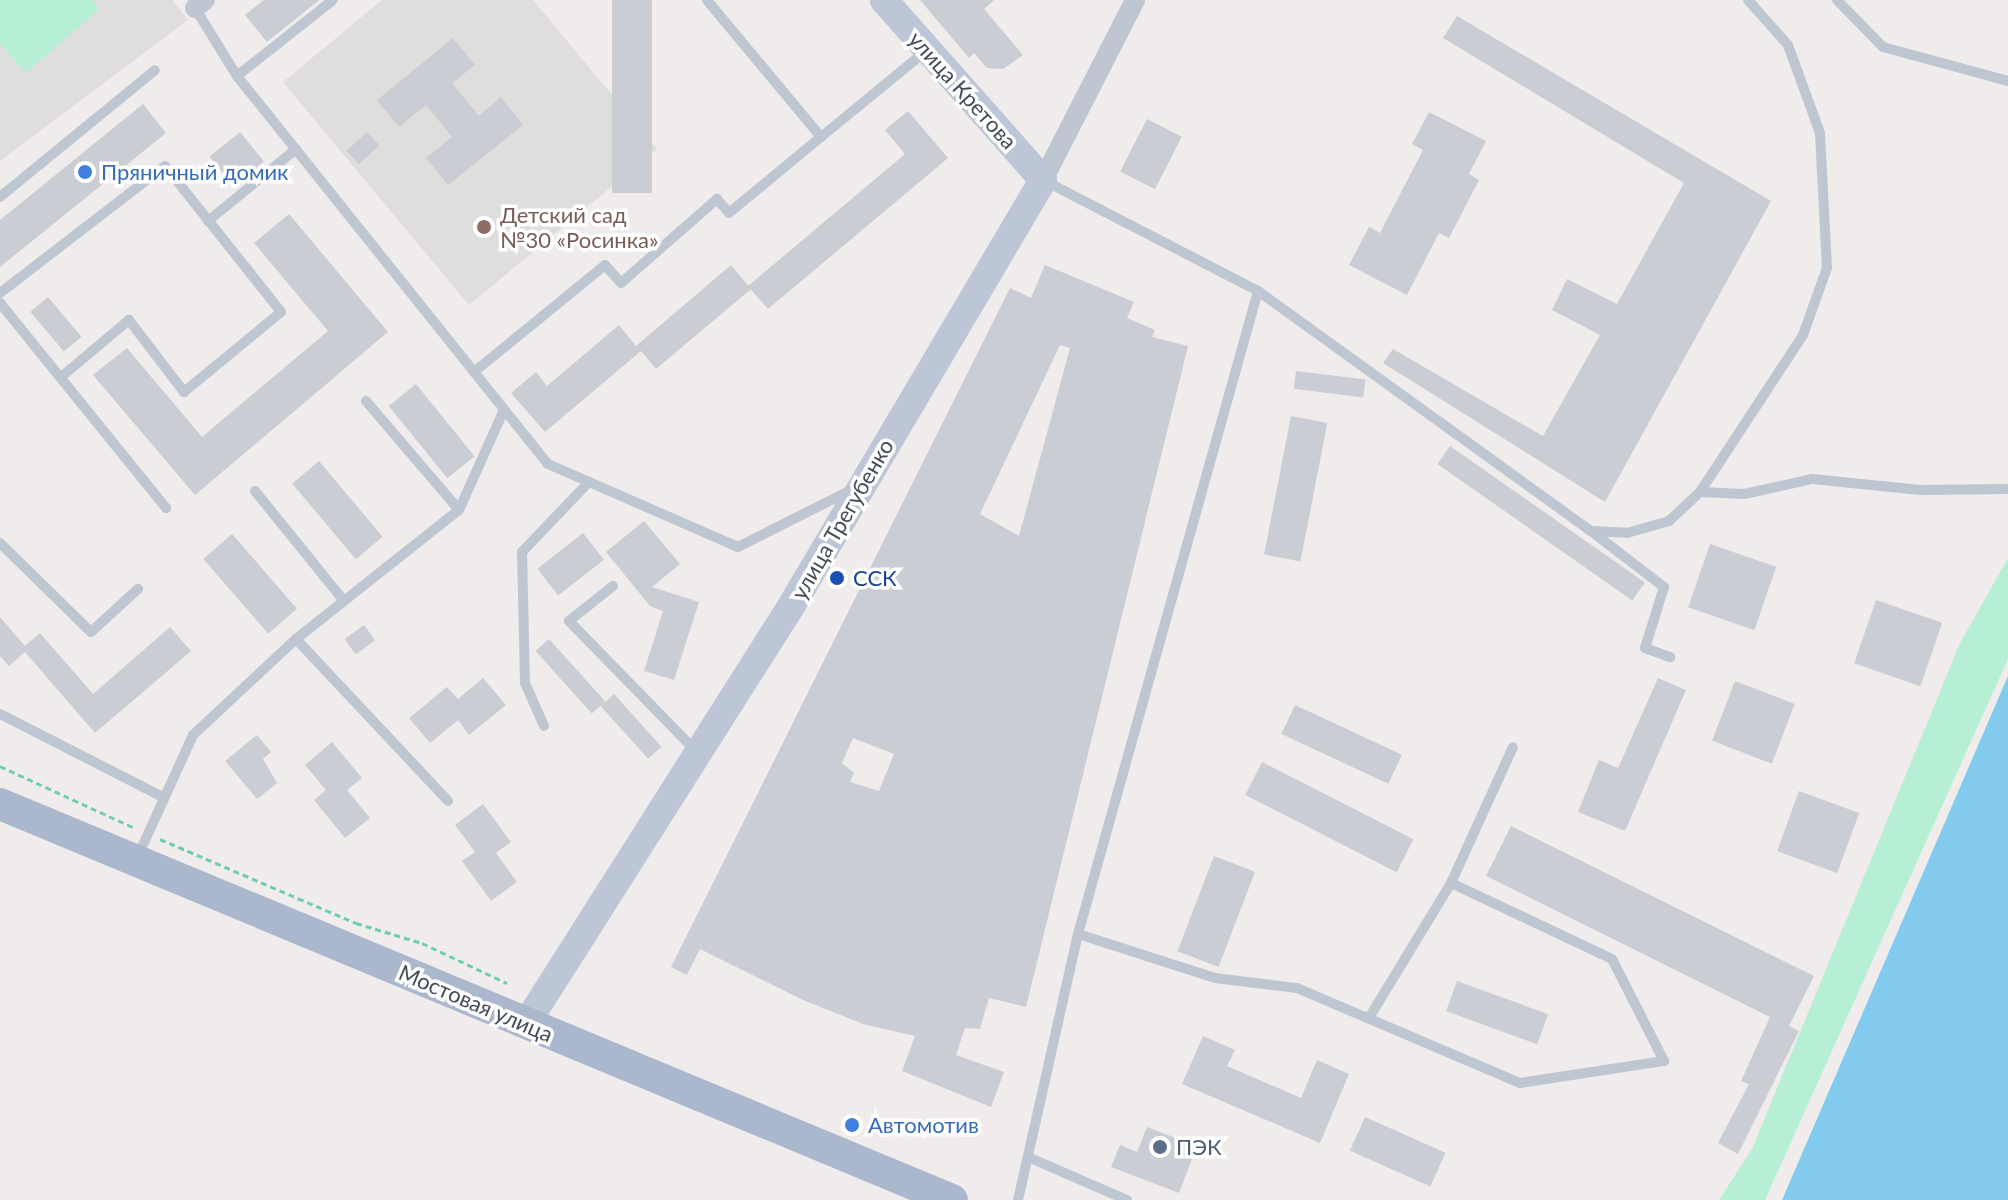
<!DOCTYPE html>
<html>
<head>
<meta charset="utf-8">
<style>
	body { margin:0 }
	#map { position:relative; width:2008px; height:1200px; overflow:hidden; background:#efeceb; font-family:Lato,sans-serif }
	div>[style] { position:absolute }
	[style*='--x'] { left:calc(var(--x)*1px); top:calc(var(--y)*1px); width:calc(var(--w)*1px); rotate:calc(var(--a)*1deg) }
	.education>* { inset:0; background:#e0dddd }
	.green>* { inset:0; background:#b7efd4 }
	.water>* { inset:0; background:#82caee }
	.building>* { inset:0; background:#cbcdd4; transform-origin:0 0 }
	.path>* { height:3px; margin-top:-1.5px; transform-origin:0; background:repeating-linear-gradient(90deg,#6eceab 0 6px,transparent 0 10px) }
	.lane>* { height:10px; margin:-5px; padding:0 5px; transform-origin:5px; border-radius:5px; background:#bec6d2 }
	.street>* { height:20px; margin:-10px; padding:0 10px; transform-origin:10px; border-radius:10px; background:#bec6d2 }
	.secondary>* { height:28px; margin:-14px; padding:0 14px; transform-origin:14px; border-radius:14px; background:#bdc6d6 }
	.primary>* { height:32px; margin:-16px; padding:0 16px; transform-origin:16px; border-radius:16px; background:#aab7cc }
	.dots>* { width:22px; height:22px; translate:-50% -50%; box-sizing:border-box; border:4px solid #fff; border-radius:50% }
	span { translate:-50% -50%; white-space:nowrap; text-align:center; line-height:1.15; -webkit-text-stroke:7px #fff; paint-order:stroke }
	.street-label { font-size:22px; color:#444c5a }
	.shop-label { font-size:22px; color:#366cbe }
	.left { translate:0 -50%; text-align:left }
	.education-label { font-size:22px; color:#785e54 }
	.transit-label { font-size:22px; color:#164399 }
	.service-label { font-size:22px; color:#4e5e75 }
</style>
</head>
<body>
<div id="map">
	<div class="education">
		<i style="clip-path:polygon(0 0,172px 0,188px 20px,0 161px)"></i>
		<i style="clip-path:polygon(382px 0,533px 0,657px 149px,469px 305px,283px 82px)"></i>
	</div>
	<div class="green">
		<i style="clip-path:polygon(0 0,91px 0,99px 9px,26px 73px,0 44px)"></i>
		<i style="clip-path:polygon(2008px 558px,2008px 659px,1765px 1200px,1719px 1200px,1752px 1149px,1960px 643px)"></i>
	</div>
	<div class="water">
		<i style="clip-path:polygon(2008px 676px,2008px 1200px,1782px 1200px)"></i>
	</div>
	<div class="building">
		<i style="clip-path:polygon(264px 0,319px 0,267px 42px,245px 15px)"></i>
		<i style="left:612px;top:0;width:40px;height:193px"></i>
		<i style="clip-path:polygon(920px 0,994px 0,984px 9px,1023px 55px,1003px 69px,987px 68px,974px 53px,969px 58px)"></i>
		<i style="clip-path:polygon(1457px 16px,1771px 201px,1605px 502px,1383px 363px,1393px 349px,1543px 436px,1600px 335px,1552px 310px,1567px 279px,1617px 304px,1684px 183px,1443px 38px)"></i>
		<i style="clip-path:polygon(453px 38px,475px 65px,452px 83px,479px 116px,501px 97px,523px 125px,448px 185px,426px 158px,452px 137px,426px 105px,399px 127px,377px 100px)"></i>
		<i style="clip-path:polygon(143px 104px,166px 133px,0 267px,0 220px)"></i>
		<i style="clip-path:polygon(908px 111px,948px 158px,768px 309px,748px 286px,905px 154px,885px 130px)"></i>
		<i style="clip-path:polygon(1429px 112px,1486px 141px,1469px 174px,1479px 180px,1449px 238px,1439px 233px,1407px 295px,1349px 265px,1369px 227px,1380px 233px,1423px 150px,1412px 144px)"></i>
		<i style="left:1147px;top:119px;width:39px;height:59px;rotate:27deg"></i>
		<i style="left:240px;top:132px;width:38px;height:39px;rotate:51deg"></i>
		<i style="left:367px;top:132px;width:18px;height:28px;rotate:47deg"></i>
		<i style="clip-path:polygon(289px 214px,388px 332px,195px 495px,93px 375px,127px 348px,202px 437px,328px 331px,254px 243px)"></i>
		<i style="clip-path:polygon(731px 265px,751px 289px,656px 369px,641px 351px,545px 432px,511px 393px,536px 372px,547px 386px,619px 325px,636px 346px)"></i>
		<i style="clip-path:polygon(evenodd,1045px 265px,1134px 302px,1127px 318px,1155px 330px,1152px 337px,1188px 346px,1026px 1007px,989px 998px,980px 1029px,965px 1028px,956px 1055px,1004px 1072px,991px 1107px,902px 1071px,915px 1036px,863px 1024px,803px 1000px,700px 949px,687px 975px,671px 967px,1010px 288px,1031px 298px,1045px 265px,1060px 345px,1070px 348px,1019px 536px,980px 514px,1060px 345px,1045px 265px,853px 738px,894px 754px,879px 791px,850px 782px,854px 773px,842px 763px,853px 738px)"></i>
		<i style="left:48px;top:297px;width:52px;height:23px;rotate:50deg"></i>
		<i style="left:1296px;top:371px;width:70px;height:18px;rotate:7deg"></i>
		<i style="left:416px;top:384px;width:93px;height:35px;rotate:51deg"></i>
		<i style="left:1291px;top:416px;width:37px;height:141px;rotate:11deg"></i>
		<i style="left:1450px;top:446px;width:238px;height:22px;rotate:35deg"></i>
		<i style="left:319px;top:461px;width:99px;height:35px;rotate:50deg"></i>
		<i style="clip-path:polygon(644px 521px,680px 564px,652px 587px,699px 602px,674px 680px,644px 671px,663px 611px,650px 606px,606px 552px)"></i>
		<i style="left:583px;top:533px;width:34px;height:58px;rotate:52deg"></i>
		<i style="left:232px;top:534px;width:99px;height:38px;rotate:49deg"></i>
		<i style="left:1710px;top:544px;width:70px;height:67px;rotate:19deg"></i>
		<i style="left:1876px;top:600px;width:70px;height:67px;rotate:19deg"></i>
		<i style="clip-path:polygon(0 617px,25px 646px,40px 633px,93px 694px,170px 627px,191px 651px,95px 733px,25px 652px,9px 666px,0 656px)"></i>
		<i style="left:364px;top:625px;width:19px;height:24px;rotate:54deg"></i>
		<i style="left:549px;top:639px;width:84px;height:18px;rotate:48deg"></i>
		<i style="clip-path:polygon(483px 678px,506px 705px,469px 735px,458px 720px,430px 743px,409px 718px,447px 687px,458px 699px)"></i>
		<i style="clip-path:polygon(1658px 678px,1686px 690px,1625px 831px,1578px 812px,1599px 760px,1618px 768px)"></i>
		<i style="left:1735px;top:681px;width:64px;height:64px;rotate:21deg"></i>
		<i style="left:614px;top:694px;width:71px;height:18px;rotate:48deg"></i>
		<i style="left:1295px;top:705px;width:118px;height:32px;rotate:25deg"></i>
		<i style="clip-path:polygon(257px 735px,271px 752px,263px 759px,277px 783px,257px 799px,225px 761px)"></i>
		<i style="clip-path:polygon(332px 742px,362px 778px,347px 790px,370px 818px,345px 838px,314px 800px,326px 790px,305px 765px)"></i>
		<i style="left:1262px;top:762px;width:170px;height:37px;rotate:27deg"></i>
		<i style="left:1799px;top:791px;width:64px;height:64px;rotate:20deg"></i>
		<i style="clip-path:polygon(483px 804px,511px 842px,496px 853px,517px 882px,491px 901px,462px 861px,475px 852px,455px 825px)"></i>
		<i style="clip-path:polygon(1511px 826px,1814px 976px,1789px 1026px,1799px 1031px,1738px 1154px,1718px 1143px,1749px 1084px,1741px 1081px,1770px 1017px,1486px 876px)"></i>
		<i style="left:1214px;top:856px;width:44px;height:102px;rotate:21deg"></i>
		<i style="left:1457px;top:981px;width:97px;height:32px;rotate:20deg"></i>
		<i style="clip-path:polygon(1203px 1036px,1235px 1050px,1227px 1066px,1301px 1098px,1317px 1060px,1349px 1074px,1320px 1143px,1182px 1084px)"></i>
		<i style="left:1365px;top:1117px;width:88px;height:37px;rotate:24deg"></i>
		<i style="clip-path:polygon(1147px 1127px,1197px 1146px,1179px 1193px,1111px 1167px,1120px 1145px,1137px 1152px)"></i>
	</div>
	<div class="path">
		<i style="--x:0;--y:766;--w:149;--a:24.7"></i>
		<i style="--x:160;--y:839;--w:213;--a:23.2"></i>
		<i style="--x:356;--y:923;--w:69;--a:16.9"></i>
		<i style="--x:422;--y:943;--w:94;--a:25.2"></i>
	</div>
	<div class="lane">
		<i style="--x:1837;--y:0;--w:66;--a:45.6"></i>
		<i style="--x:1883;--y:47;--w:130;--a:15.2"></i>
		<i style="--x:195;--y:8;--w:80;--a:58.3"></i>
		<i style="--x:237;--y:76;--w:497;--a:51.3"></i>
		<i style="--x:548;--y:464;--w:207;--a:23.6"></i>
		<i style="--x:738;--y:547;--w:124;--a:-26.8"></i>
		<i style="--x:237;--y:76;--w:122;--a:-38.4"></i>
		<i style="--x:821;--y:137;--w:137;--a:-39.4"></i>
		<i style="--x:1045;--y:181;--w:240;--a:27.3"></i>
		<i style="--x:1258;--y:291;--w:410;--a:35.8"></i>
		<i style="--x:1591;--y:531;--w:92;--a:37.5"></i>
		<i style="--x:1664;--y:587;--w:64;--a:107.3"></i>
		<i style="--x:1645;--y:648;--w:27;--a:20"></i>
		<i style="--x:0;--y:197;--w:200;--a:-39.3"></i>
		<i style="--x:208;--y:221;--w:114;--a:-39.3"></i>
		<i style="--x:0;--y:293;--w:208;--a:-37.6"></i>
		<i style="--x:165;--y:166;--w:186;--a:51.5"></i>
		<i style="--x:281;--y:312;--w:126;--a:140.5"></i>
		<i style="--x:184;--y:392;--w:91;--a:-127.4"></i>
		<i style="--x:129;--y:320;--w:89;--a:140"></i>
		<i style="--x:0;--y:303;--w:264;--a:51"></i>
		<i style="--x:474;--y:372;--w:169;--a:-39.2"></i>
		<i style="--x:605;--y:265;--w:24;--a:48"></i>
		<i style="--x:621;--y:283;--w:128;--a:-41.2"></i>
		<i style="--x:717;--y:199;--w:18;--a:49"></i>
		<i style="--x:729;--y:213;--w:119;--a:-39.6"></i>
		<i style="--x:821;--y:137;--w:178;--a:-129.8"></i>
		<i style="--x:366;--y:401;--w:143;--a:49.5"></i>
		<i style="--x:255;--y:491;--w:141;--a:51"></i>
		<i style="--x:1700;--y:492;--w:188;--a:-56.7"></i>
		<i style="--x:1803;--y:335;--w:71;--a:-70.3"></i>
		<i style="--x:1827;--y:268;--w:135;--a:-93"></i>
		<i style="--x:1820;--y:133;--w:94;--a:-110"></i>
		<i style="--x:1788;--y:45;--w:60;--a:-131.6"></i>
		<i style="--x:1593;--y:531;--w:34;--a:3"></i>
		<i style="--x:1627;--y:533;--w:44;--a:-15.9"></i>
		<i style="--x:1669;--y:521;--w:42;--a:-43.1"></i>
		<i style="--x:1700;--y:492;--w:44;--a:2.6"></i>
		<i style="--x:1744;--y:494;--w:70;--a:-12.4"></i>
		<i style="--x:1812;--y:479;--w:109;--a:5.8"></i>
		<i style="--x:1920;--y:490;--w:88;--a:-0.7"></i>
		<i style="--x:0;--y:543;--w:127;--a:44.4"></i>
		<i style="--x:91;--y:632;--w:64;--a:-42.5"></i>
		<i style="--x:613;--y:586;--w:56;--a:141.5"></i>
		<i style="--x:569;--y:621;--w:183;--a:45.7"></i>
		<i style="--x:296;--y:639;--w:222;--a:46.8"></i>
		<i style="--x:0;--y:714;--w:181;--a:27"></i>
		<i style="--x:544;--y:726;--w:47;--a:-113.8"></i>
		<i style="--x:525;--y:683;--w:131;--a:-91.3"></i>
		<i style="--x:522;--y:552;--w:97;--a:-46.3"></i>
		<i style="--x:137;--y:858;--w:135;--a:-65.5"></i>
		<i style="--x:193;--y:735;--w:141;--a:-43"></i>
		<i style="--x:296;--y:639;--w:208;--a:-38.4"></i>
		<i style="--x:459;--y:510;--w:110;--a:-65.8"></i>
		<i style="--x:1451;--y:883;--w:149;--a:-65.5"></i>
		<i style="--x:1078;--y:934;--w:144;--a:17.8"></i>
		<i style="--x:1215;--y:978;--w:83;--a:7"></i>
		<i style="--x:1297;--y:988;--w:242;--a:23.1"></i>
		<i style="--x:1520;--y:1083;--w:146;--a:-8.7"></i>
		<i style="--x:1664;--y:1061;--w:114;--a:-117"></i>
		<i style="--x:1612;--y:959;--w:178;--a:-154.7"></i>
		<i style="--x:1451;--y:883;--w:158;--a:121.3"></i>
		<i style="--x:1028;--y:1157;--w:108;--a:23.5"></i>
		<i style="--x:1018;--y:1200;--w:273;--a:-77.3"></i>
		<i style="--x:1078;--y:934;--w:668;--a:-74.36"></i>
	</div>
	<div class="street">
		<i style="--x:195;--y:8;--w:13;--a:-39"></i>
		<i style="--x:1043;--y:180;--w:202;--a:-62.9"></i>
	</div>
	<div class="secondary">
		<i style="--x:526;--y:1024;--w:493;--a:-57.6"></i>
		<i style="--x:790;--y:608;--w:497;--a:-59.4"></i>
		<i style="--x:1043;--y:180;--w:240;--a:-131.5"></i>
	</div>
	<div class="primary">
		<i style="--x:0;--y:804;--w:1031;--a:22.59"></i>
	</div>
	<div class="dots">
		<i style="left:85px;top:172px;background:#3f7fe0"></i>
		<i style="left:484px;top:227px;background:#8d6e63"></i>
		<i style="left:837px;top:578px;background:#1a4fb4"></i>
		<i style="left:852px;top:1125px;background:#3f7fe0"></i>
		<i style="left:1160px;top:1147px;background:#5c6f8a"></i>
	</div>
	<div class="street-label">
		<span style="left:963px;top:90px;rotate:48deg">улица Кретова</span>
		<span style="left:842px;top:519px;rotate:-60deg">улица Трегубенко</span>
		<span style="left:476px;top:1003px;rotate:23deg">Мостовая улица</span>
	</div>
	<div class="shop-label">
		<span class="left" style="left:101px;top:172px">Пряничный домик</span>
		<span class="left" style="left:868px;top:1125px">Автомотив</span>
	</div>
	<div class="education-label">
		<span class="left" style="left:500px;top:227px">Детский сад<br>№30 «Росинка»</span>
	</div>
	<div class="transit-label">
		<span class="left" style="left:853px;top:578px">ССК</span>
	</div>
	<div class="service-label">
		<span class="left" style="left:1176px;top:1147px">ПЭК</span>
	</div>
</div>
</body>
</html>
